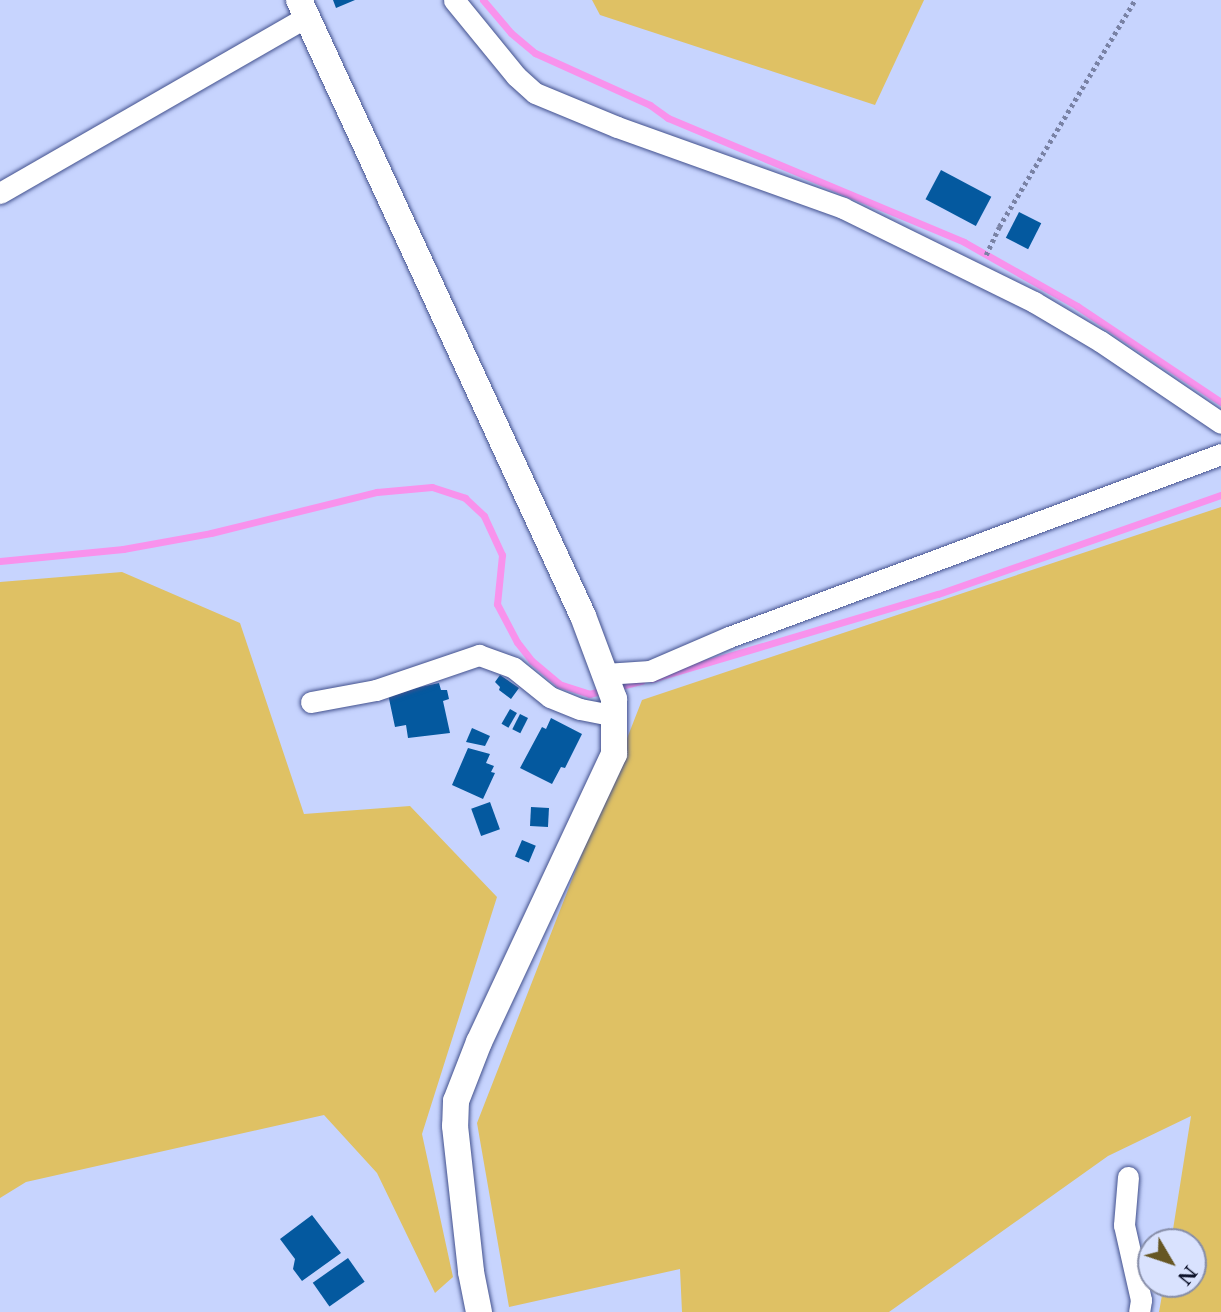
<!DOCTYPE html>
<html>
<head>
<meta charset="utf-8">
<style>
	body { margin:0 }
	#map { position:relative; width:1221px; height:1312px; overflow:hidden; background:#c7d4fe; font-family:"Libre Baskerville",serif }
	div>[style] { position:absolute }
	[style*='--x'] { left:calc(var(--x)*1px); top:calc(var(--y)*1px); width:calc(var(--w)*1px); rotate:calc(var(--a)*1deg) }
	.green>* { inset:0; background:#dfc164 }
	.stream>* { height:7px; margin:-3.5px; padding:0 3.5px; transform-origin:3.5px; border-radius:3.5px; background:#f892ec }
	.building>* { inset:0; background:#04599f; transform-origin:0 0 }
	.path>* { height:4.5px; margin-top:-2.25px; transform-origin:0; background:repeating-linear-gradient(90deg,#7982a5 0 3.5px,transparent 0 7px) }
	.roads { filter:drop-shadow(0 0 2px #43518d) drop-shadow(0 0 2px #43518d) }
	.minor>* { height:21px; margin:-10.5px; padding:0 10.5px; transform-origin:10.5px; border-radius:10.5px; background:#fff }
	.tertiary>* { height:26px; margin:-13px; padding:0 13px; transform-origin:13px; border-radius:13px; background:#fff }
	span { translate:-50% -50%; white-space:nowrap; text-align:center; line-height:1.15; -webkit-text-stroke:7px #d9e2fe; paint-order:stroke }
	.north { position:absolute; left:1137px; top:1228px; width:70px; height:70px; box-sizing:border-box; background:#d9e2fe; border:2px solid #878ea9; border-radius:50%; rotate:129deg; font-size:19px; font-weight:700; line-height:28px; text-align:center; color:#0c1129 }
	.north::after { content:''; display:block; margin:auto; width:24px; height:32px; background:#665623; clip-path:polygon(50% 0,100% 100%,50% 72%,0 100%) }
</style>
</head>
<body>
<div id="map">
	<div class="green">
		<i style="clip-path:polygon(592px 0,924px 0,875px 105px,600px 15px)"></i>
		<i style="clip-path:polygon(1221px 507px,1221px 1312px,1159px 1312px,1164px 1284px,1193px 1284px,1193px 1242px,1171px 1242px,1191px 1116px,1108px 1156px,889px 1312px,682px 1312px,680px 1269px,509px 1307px,477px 1123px,642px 700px)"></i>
		<i style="clip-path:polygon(122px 572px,240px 623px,304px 814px,410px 806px,497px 897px,422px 1134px,453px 1277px,435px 1293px,377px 1173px,324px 1115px,26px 1182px,0 1198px,0 582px)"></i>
	</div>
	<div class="stream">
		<i style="--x:483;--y:0;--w:43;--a:49.7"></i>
		<i style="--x:511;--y:33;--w:31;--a:40"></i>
		<i style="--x:535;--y:53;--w:126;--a:24.3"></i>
		<i style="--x:650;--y:105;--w:22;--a:36"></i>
		<i style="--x:668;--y:118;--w:321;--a:22.7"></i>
		<i style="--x:964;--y:242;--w:130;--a:29.5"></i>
		<i style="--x:1077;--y:306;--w:173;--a:33.7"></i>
		<i style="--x:0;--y:561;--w:124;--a:-5.6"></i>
		<i style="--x:123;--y:549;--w:89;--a:-10.3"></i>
		<i style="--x:211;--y:533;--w:171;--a:-13.9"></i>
		<i style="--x:377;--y:492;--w:55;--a:-5.2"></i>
		<i style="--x:432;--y:487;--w:35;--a:18"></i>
		<i style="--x:465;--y:498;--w:26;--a:43"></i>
		<i style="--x:484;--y:516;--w:43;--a:65.2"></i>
		<i style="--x:502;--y:555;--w:49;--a:95.8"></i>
		<i style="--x:497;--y:604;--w:43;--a:62.2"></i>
		<i style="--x:517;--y:642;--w:24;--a:52"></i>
		<i style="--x:532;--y:661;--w:35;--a:40"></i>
		<i style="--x:559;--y:684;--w:32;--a:18"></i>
		<i style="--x:589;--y:694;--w:54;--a:-14"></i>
		<i style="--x:652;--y:679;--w:298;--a:-16.6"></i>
		<i style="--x:938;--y:594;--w:300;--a:-19.3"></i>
	</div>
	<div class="building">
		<i style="clip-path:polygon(333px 0,355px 0,336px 8px)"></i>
		<i style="left:941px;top:170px;width:57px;height:33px;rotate:28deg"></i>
		<i style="left:1019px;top:212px;width:25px;height:29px;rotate:27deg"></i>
		<i style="clip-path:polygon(500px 675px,519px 688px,511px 699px,499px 690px,500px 687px,495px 682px)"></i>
		<i style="clip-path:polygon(439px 683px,441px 690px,447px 690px,449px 699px,443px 701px,450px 733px,408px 738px,406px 725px,395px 727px,388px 694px)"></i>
		<i style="left:510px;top:709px;width:8px;height:17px;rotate:30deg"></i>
		<i style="left:520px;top:714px;width:9px;height:17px;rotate:27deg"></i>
		<i style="clip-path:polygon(551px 718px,582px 734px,565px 768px,561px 767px,552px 784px,520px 768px,542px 727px,546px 729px)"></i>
		<i style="clip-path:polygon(472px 728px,490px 736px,485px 746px,466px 742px)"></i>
		<i style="clip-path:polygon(468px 748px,490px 754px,486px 763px,494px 766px,491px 772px,495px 773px,483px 799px,452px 785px)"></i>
		<i style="left:490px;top:802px;width:29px;height:20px;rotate:70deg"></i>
		<i style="left:531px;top:807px;width:18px;height:19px;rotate:3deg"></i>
		<i style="left:522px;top:840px;width:15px;height:18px;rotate:23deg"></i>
		<i style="clip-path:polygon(312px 1215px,341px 1253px,302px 1281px,293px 1269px,295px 1259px,280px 1239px)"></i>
		<i style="left:348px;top:1258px;width:29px;height:43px;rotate:55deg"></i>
	</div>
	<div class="path">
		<i style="--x:986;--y:255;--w:31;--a:-65"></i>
		<i style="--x:999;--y:227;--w:265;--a:-59.1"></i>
	</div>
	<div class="roads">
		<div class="minor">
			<i style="--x:454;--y:0;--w:98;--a:50.8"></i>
			<i style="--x:516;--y:76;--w:25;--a:42"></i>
			<i style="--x:535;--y:93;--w:89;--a:22.5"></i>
			<i style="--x:617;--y:127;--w:240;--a:19.7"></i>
			<i style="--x:843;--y:208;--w:213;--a:26.2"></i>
			<i style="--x:1034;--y:302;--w:77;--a:30.6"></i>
			<i style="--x:1100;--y:341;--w:146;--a:34.1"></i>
			<i style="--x:0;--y:193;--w:353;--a:-29.9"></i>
			<i style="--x:605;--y:674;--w:45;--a:-3.8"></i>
			<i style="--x:650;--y:671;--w:86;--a:-23.3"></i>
			<i style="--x:729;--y:637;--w:525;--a:-20.4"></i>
			<i style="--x:311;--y:702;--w:66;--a:-10.5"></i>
			<i style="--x:376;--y:690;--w:109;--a:-18.8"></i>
			<i style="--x:479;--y:655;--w:37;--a:20"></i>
			<i style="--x:514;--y:668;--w:46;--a:38.9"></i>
			<i style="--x:550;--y:697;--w:32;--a:22"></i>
			<i style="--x:580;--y:709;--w:36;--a:11"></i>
			<i style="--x:1128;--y:1177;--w:48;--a:94.8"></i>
			<i style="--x:1124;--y:1225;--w:77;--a:77.2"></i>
			<i style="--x:1141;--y:1300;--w:12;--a:99"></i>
		</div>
		<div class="tertiary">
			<i style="--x:299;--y:0;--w:678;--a:65.25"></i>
			<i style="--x:583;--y:616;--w:89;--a:69.5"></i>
			<i style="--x:614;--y:699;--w:55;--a:90"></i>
			<i style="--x:614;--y:754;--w:318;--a:115.1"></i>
			<i style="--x:479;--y:1042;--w:63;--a:111.3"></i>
			<i style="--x:456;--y:1101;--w:25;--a:92"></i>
			<i style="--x:455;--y:1126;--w:147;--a:83.7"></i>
			<i style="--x:471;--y:1272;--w:41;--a:78.7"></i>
		</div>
	</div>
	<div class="north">N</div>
</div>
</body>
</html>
